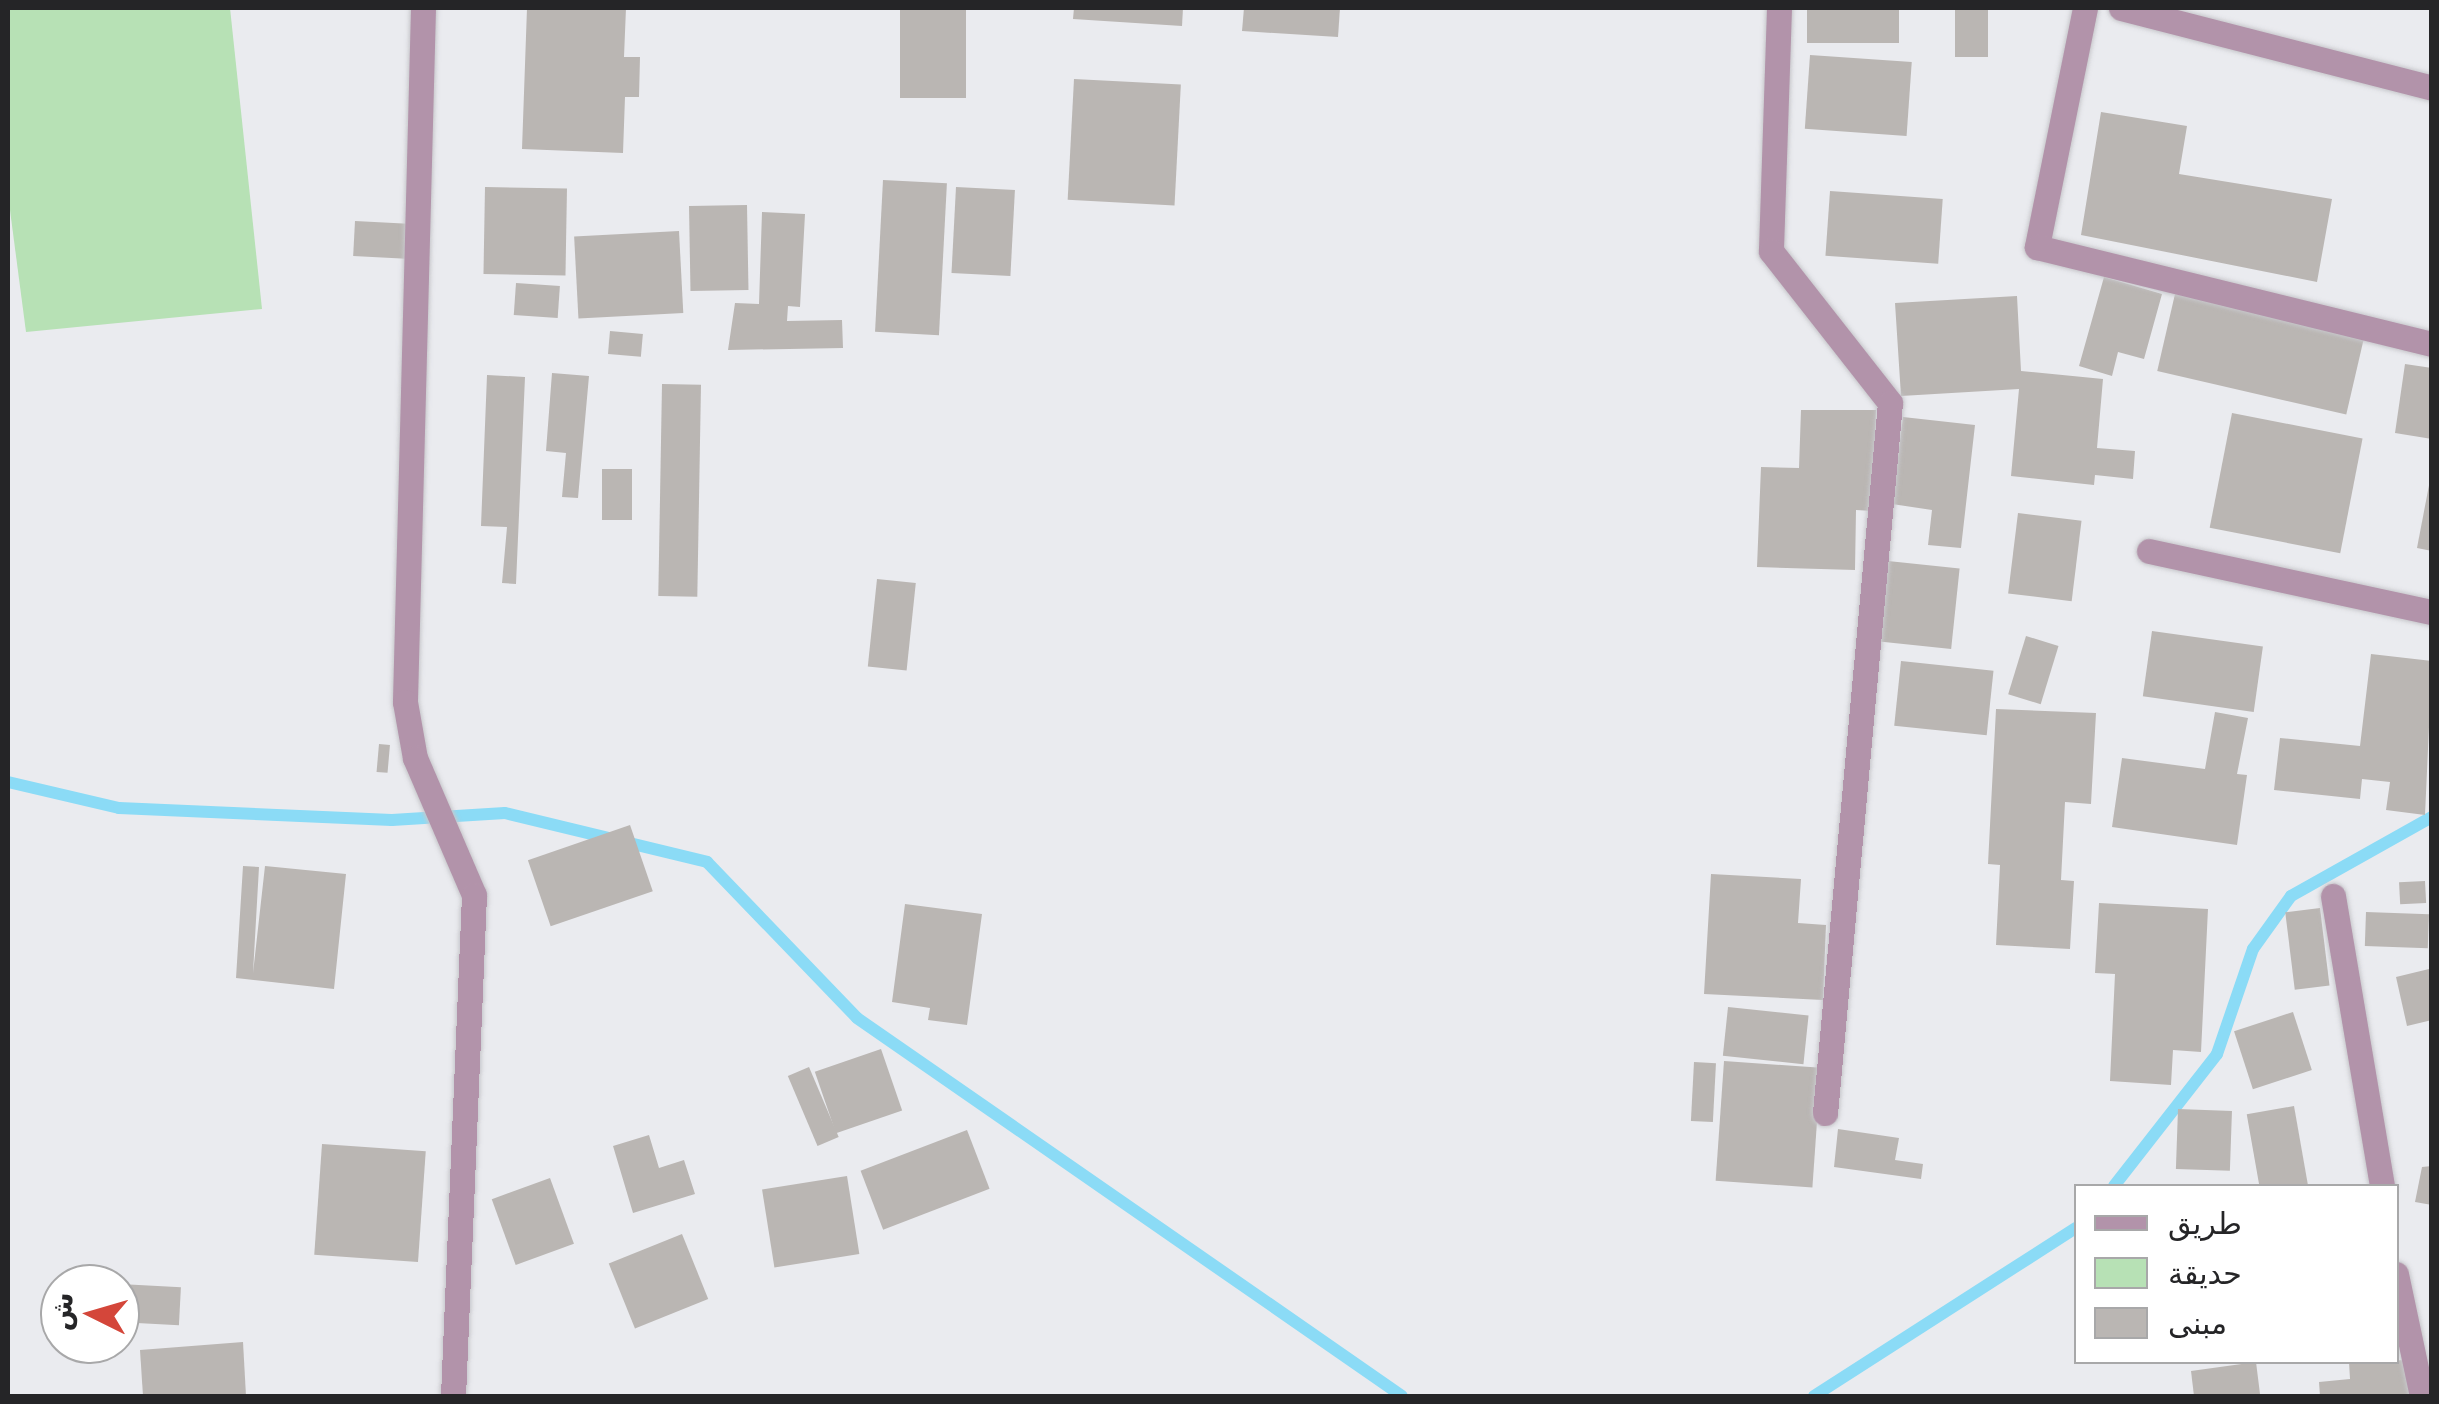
<!DOCTYPE html>
<html>
<head>
<meta charset="utf-8">
<style>
	body { margin:0 }
	#map { position:relative; width:2439px; height:1404px; overflow:hidden; background:#eaebef; font-family:"DejaVu Sans",Vazirmatn,sans-serif }
	div>[style] { position:absolute }
	[style*='--x'] { left:calc(var(--x)*1px); top:calc(var(--y)*1px); width:calc(var(--w)*1px); rotate:calc(var(--a)*1deg) }
	.green>* { inset:0; background:#b7e1b5 }
	.stream>* { height:12px; margin:-6px; padding:0 6px; transform-origin:6px; border-radius:6px; background:#8bdbf6 }
	.building>* { inset:0; background:#bab6b3; transform-origin:0 0 }
	.roads { filter:drop-shadow(0 0 2px #c7c7cb) drop-shadow(0 0 2px #c7c7cb) }
	.minor>* { height:25px; margin:-12.5px; padding:0 12.5px; transform-origin:12.5px; border-radius:12.5px; background:#b293aa }
	span { translate:-50% -50%; white-space:nowrap; text-align:center; line-height:1.15; -webkit-text-stroke:9px #fff; paint-order:stroke }
	.frame { position:absolute; inset:0; border:10px solid #252527; pointer-events:none }
	.legend { position:absolute; left:2074px; top:1184px; width:325px; height:180px; box-sizing:border-box; background:#fff; border:2px solid #a8a8a9; margin:0; padding:12px 18px; list-style:none; font-size:30px; color:#252527 }
	.legend li { display:flex; align-items:center; gap:20px; height:50px }
	.legend b { width:50px; border:2px solid #a8a8a9 }
	.north { position:absolute; left:40px; top:1264px; width:100px; height:100px; box-sizing:border-box; background:#fff; border:2px solid #a8a8a9; border-radius:50%; rotate:275deg; font-size:28px; font-weight:700; line-height:40px; text-align:center; color:#252527 }
	.north::after { content:''; display:block; margin:auto; width:35px; height:45px; background:#d4463a; clip-path:polygon(50% 0,100% 100%,50% 72%,0 100%) }
</style>
</head>
<body>
<div id="map">
	<div class="green">
		<i style="clip-path:polygon(8px 8px,230px 8px,262px 309px,26px 332px,8px 195px)"></i>
	</div>
	<div class="stream">
		<i style="--x:8;--y:782;--w:114;--a:13.2"></i>
		<i style="--x:119;--y:808;--w:273;--a:2.5"></i>
		<i style="--x:392;--y:820;--w:113;--a:-3.5"></i>
		<i style="--x:505;--y:813;--w:208;--a:13.6"></i>
		<i style="--x:707;--y:862;--w:216;--a:46.1"></i>
		<i style="--x:857;--y:1018;--w:663;--a:34.74"></i>
		<i style="--x:2114;--y:1186;--w:167;--a:-52"></i>
		<i style="--x:2217;--y:1054;--w:111;--a:-71.1"></i>
		<i style="--x:2253;--y:949;--w:65;--a:-54.4"></i>
		<i style="--x:2291;--y:896;--w:162;--a:-29.3"></i>
		<i style="--x:1814;--y:1396;--w:311;--a:-32.7"></i>
	</div>
	<div class="building">
		<i style="clip-path:polygon(527px 8px,626px 8px,624px 57px,640px 57px,639px 97px,625px 97px,623px 153px,522px 149px)"></i>
		<i style="left:900px;top:8px;width:66px;height:90px"></i>
		<i style="clip-path:polygon(1074px 8px,1183px 8px,1182px 26px,1073px 19px)"></i>
		<i style="clip-path:polygon(1244px 8px,1340px 8px,1338px 37px,1242px 31px)"></i>
		<i style="left:1807px;top:8px;width:92px;height:35px"></i>
		<i style="left:1955px;top:8px;width:33px;height:49px"></i>
		<i style="left:1810px;top:55px;width:102px;height:74px;rotate:4deg"></i>
		<i style="left:1074px;top:79px;width:107px;height:121px;rotate:3deg"></i>
		<i style="clip-path:polygon(2101px 112px,2187px 126px,2179px 174px,2332px 199px,2317px 282px,2081px 235px)"></i>
		<i style="left:883px;top:180px;width:64px;height:152px;rotate:3deg"></i>
		<i style="left:485px;top:187px;width:82px;height:87px;rotate:1deg"></i>
		<i style="left:956px;top:187px;width:59px;height:86px;rotate:3deg"></i>
		<i style="left:1830px;top:191px;width:113px;height:65px;rotate:4deg"></i>
		<i style="left:747px;top:205px;width:85px;height:58px;rotate:89deg"></i>
		<i style="clip-path:polygon(762px 212px,805px 214px,800px 307px,788px 306px,787px 321px,842px 320px,843px 348px,728px 350px,735px 303px,759px 304px)"></i>
		<i style="left:355px;top:221px;width:53px;height:35px;rotate:3deg"></i>
		<i style="left:679px;top:231px;width:82px;height:105px;rotate:87deg"></i>
		<i style="clip-path:polygon(2104px 277px,2162px 294px,2144px 359px,2118px 352px,2112px 376px,2079px 366px)"></i>
		<i style="left:516px;top:283px;width:44px;height:32px;rotate:4deg"></i>
		<i style="left:2175px;top:294px;width:194px;height:79px;rotate:13deg"></i>
		<i style="clip-path:polygon(2017px 296px,2021px 371px,2103px 379px,2097px 448px,2135px 451px,2133px 479px,2095px 475px,2094px 485px,2011px 476px,2019px 389px,1901px 396px,1895px 303px)"></i>
		<i style="left:610px;top:331px;width:33px;height:23px;rotate:5deg"></i>
		<i style="clip-path:polygon(2405px 364px,2432px 368px,2432px 439px,2395px 433px)"></i>
		<i style="clip-path:polygon(552px 373px,589px 376px,578px 498px,562px 497px,566px 453px,546px 451px)"></i>
		<i style="clip-path:polygon(487px 375px,525px 377px,516px 584px,502px 583px,507px 527px,481px 526px)"></i>
		<i style="left:662px;top:384px;width:39px;height:212px;rotate:1deg"></i>
		<i style="clip-path:polygon(1801px 410px,1876px 410px,1873px 511px,1856px 510px,1855px 570px,1757px 567px,1761px 467px,1799px 468px)"></i>
		<i style="left:2232px;top:413px;width:133px;height:117px;rotate:11deg"></i>
		<i style="clip-path:polygon(1903px 417px,1975px 425px,1961px 548px,1928px 545px,1932px 510px,1892px 504px)"></i>
		<i style="left:602px;top:469px;width:30px;height:51px"></i>
		<i style="clip-path:polygon(2430px 480px,2432px 480px,2432px 551px,2417px 548px)"></i>
		<i style="left:2018px;top:513px;width:64px;height:81px;rotate:7deg"></i>
		<i style="left:1888px;top:561px;width:72px;height:81px;rotate:6deg"></i>
		<i style="left:877px;top:579px;width:39px;height:88px;rotate:6deg"></i>
		<i style="left:2152px;top:631px;width:112px;height:66px;rotate:8deg"></i>
		<i style="left:2026px;top:636px;width:34px;height:61px;rotate:17deg"></i>
		<i style="clip-path:polygon(2371px 654px,2432px 661px,2425px 815px,2386px 810px,2390px 782px,2362px 779px,2360px 799px,2274px 790px,2280px 738px,2360px 746px)"></i>
		<i style="left:1901px;top:661px;width:93px;height:65px;rotate:6deg"></i>
		<i style="clip-path:polygon(1996px 709px,2096px 713px,2091px 804px,2065px 802px,2061px 880px,2074px 881px,2070px 949px,1996px 945px,2000px 865px,1988px 864px)"></i>
		<i style="clip-path:polygon(2215px 712px,2248px 718px,2237px 774px,2247px 775px,2237px 845px,2112px 827px,2122px 758px,2205px 769px)"></i>
		<i style="left:379px;top:744px;width:11px;height:28px;rotate:5deg"></i>
		<i style="left:630px;top:825px;width:70px;height:108px;rotate:71deg"></i>
		<i style="clip-path:polygon(243px 866px,259px 867px,253px 973px,265px 866px,346px 874px,334px 989px,236px 978px)"></i>
		<i style="clip-path:polygon(1711px 874px,1801px 879px,1798px 923px,1826px 925px,1823px 1000px,1704px 994px)"></i>
		<i style="left:2425px;top:881px;width:22px;height:26px;rotate:87deg"></i>
		<i style="clip-path:polygon(2099px 903px,2208px 909px,2201px 1052px,2173px 1050px,2171px 1085px,2110px 1081px,2115px 974px,2095px 973px)"></i>
		<i style="clip-path:polygon(905px 904px,982px 914px,967px 1025px,928px 1020px,930px 1008px,892px 1002px)"></i>
		<i style="left:2320px;top:908px;width:78px;height:35px;rotate:83deg"></i>
		<i style="left:2366px;top:912px;width:63px;height:34px;rotate:2deg"></i>
		<i style="clip-path:polygon(2429px 969px,2432px 1020px,2407px 1026px,2396px 977px)"></i>
		<i style="left:1728px;top:1007px;width:81px;height:49px;rotate:6deg"></i>
		<i style="left:2293px;top:1012px;width:61px;height:62px;rotate:72deg"></i>
		<i style="left:881px;top:1049px;width:65px;height:70px;rotate:71deg"></i>
		<i style="left:1724px;top:1061px;width:97px;height:120px;rotate:4deg"></i>
		<i style="left:1694px;top:1062px;width:22px;height:59px;rotate:3deg"></i>
		<i style="left:809px;top:1067px;width:76px;height:23px;rotate:67deg"></i>
		<i style="left:2294px;top:1106px;width:81px;height:48px;rotate:80deg"></i>
		<i style="left:2178px;top:1109px;width:54px;height:60px;rotate:2deg"></i>
		<i style="clip-path:polygon(1838px 1129px,1899px 1138px,1895px 1160px,1923px 1164px,1921px 1179px,1834px 1167px)"></i>
		<i style="left:967px;top:1130px;width:63px;height:114px;rotate:69deg"></i>
		<i style="clip-path:polygon(649px 1135px,659px 1168px,684px 1160px,695px 1194px,633px 1213px,613px 1146px)"></i>
		<i style="left:322px;top:1144px;width:104px;height:111px;rotate:4deg"></i>
		<i style="clip-path:polygon(2432px 1166px,2432px 1205px,2415px 1202px,2422px 1167px)"></i>
		<i style="left:847px;top:1176px;width:79px;height:86px;rotate:81deg"></i>
		<i style="left:550px;top:1178px;width:70px;height:62px;rotate:70deg"></i>
		<i style="left:682px;top:1234px;width:70px;height:79px;rotate:68deg"></i>
		<i style="left:120px;top:1284px;width:61px;height:38px;rotate:3deg"></i>
		<i style="clip-path:polygon(243px 1342px,246px 1396px,143px 1396px,140px 1350px)"></i>
		<i style="clip-path:polygon(2408px 1360px,2415px 1396px,2320px 1396px,2319px 1382px,2350px 1379px,2349px 1362px)"></i>
		<i style="clip-path:polygon(2256px 1362px,2260px 1394px,2194px 1396px,2191px 1371px)"></i>
	</div>
	<div class="roads">
		<div class="minor">
			<i style="--x:423;--y:8;--w:694;--a:91.49"></i>
			<i style="--x:405;--y:702;--w:57;--a:79.9"></i>
			<i style="--x:415;--y:758;--w:149;--a:66.7"></i>
			<i style="--x:474;--y:895;--w:501;--a:92.4"></i>
			<i style="--x:1779;--y:8;--w:243;--a:91.9"></i>
			<i style="--x:1771;--y:251;--w:193;--a:51.9"></i>
			<i style="--x:1890;--y:403;--w:713;--a:95.23"></i>
			<i style="--x:2085;--y:8;--w:244;--a:101.4"></i>
			<i style="--x:2037;--y:247;--w:407;--a:13.8"></i>
			<i style="--x:2121;--y:8;--w:321;--a:14.4"></i>
			<i style="--x:2149;--y:551;--w:289;--a:12.2"></i>
			<i style="--x:2333;--y:896;--w:294;--a:80.4"></i>
			<i style="--x:2396;--y:1274;--w:125;--a:78"></i>
		</div>
	</div>
	<div class="frame"></div>
	<ul class="legend">
	<li><b style="height:12px;background:#b293aa"></b>طريق</li>
	<li><b style="height:28px;background:#b7e1b5"></b>حديقة</li>
	<li><b style="height:28px;background:#bab6b3"></b>مبنى</li>
	</ul>
	<div class="north">ش</div>
</div>
</body>
</html>
